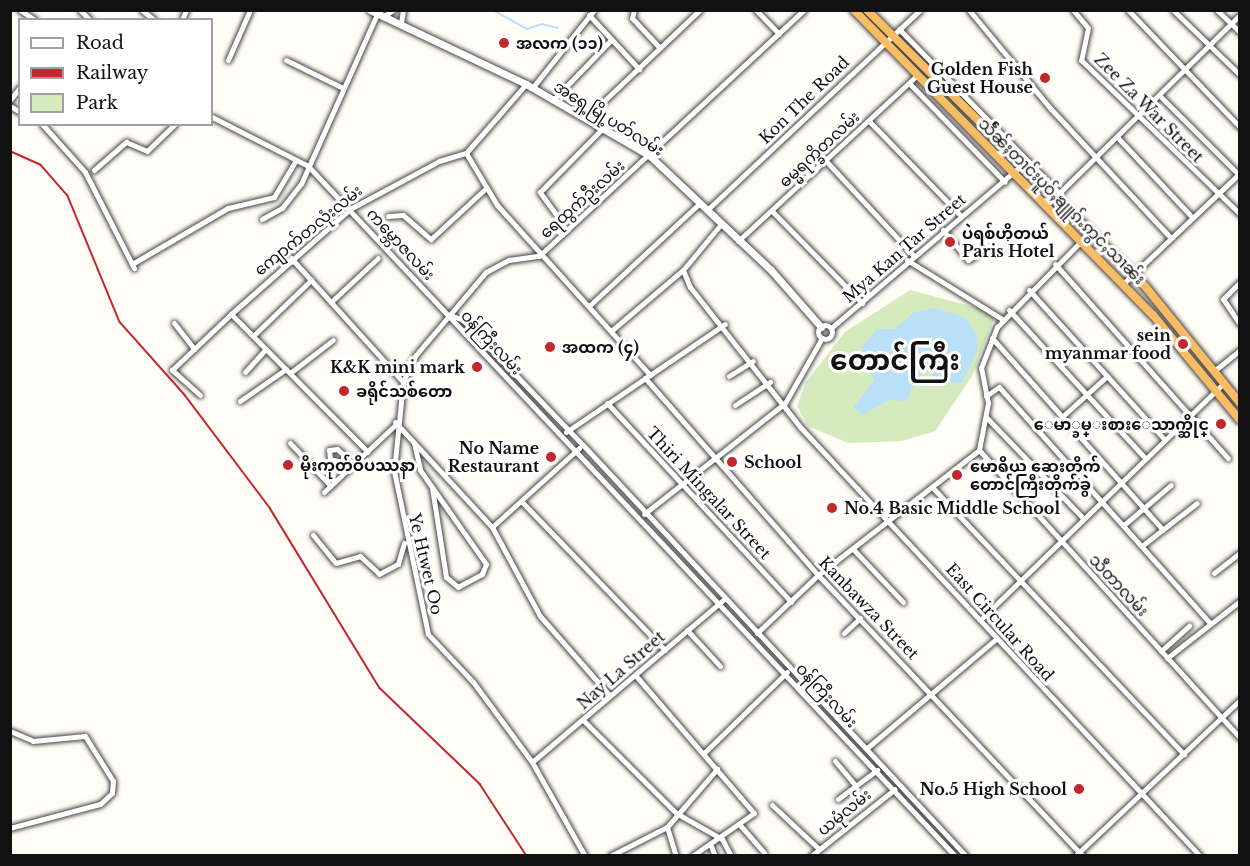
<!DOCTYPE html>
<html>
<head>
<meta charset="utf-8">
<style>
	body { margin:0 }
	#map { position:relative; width:1250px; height:866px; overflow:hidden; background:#fffdf5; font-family:"Libre Baskerville","Noto Sans Myanmar",serif }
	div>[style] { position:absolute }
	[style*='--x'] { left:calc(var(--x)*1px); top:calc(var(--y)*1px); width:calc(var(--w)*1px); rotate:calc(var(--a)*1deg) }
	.green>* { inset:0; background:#d5ebbd }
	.water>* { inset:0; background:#b9e0f7 }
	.stream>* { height:1.5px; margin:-0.75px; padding:0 0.75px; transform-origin:0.75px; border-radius:0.75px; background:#b9e0f7 }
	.roads { filter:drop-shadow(0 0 2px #444) drop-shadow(0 0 2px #444) }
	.minor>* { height:5px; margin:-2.5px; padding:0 2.5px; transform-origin:2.5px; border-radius:2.5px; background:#fff }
	.minor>.ring { margin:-2.5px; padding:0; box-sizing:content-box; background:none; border:5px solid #fff; border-radius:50% }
	.tertiary>* { height:7px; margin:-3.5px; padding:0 3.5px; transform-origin:3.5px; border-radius:3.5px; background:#fff }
	.trunk>* { height:8px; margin:-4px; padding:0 4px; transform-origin:4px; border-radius:4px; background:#f7bc64 }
	.rail>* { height:1.5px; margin:-0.75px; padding:0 0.75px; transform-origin:0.75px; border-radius:0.75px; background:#c4262e }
	.dots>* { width:16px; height:16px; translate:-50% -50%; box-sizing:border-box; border:3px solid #fff; border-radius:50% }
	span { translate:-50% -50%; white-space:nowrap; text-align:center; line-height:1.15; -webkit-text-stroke:6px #fff; paint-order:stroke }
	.poi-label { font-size:16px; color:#111; font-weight:700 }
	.left { translate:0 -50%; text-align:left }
	.right { translate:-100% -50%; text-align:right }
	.street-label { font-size:16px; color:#111 }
	.town-label { font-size:28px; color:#111; font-weight:700 }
	.frame { position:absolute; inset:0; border:12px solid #111; pointer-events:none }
	.legend { position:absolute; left:18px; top:18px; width:195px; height:108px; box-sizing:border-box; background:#fff; border:2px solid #a0a0a0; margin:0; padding:8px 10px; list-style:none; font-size:18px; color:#111 }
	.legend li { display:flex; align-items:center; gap:12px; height:30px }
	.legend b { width:30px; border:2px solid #a0a0a0 }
</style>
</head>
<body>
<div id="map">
	<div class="green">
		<i style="clip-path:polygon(910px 290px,996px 313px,972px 376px,935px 431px,902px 441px,848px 443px,808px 426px,797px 406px,806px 382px,845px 332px)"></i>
	</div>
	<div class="water">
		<i style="clip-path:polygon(936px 308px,966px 318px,977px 336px,978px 349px,962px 383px,934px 382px,929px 364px,920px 365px,920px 381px,914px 380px,907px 401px,889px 400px,863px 415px,853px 407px,874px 381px,862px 347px,877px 329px,895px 329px,914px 312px)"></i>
	</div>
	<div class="stream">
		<i style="--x:493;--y:10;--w:39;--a:29"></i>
		<i style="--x:527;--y:29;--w:16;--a:-18"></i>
		<i style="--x:542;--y:24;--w:16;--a:14"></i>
	</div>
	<div class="roads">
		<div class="minor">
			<i style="--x:20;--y:10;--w:18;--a:34"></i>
			<i style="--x:80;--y:10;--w:14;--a:45"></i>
			<i style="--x:142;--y:10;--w:16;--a:40"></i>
			<i style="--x:634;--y:10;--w:8;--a:104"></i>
			<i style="--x:632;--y:18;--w:41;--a:47"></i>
			<i style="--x:756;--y:10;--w:33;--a:46"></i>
			<i style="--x:969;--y:10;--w:129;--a:50.4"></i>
			<i style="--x:1051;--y:109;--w:173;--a:47.1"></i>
			<i style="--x:1073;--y:10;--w:23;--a:50"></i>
			<i style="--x:1088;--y:28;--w:33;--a:102"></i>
			<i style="--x:1081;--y:60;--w:221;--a:44.1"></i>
			<i style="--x:1128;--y:10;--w:162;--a:46.3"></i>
			<i style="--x:1173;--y:10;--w:93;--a:44.1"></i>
			<i style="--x:1217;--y:10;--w:32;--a:44"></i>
			<i style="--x:589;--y:15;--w:74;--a:47.2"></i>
			<i style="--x:384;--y:16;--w:11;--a:-34"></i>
			<i style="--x:182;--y:20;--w:11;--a:-68"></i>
			<i style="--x:401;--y:23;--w:13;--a:-81"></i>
			<i style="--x:899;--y:29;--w:231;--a:45.7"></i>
			<i style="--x:228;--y:60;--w:55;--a:-66.3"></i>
			<i style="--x:286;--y:60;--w:64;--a:26.2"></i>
			<i style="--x:910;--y:84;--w:136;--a:45.9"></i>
			<i style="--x:533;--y:87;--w:98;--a:-51.6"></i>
			<i style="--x:1161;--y:97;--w:109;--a:45"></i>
			<i style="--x:554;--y:99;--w:82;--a:-46"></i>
			<i style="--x:10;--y:100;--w:16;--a:-52"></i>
			<i style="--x:10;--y:106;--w:12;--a:31"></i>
			<i style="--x:212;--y:117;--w:108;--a:27"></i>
			<i style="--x:308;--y:166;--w:946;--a:46.84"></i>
			<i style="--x:586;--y:118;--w:157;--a:-43.5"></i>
			<i style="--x:869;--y:121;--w:132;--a:45.9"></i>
			<i style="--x:42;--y:124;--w:64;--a:48.1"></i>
			<i style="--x:85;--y:172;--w:108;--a:63"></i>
			<i style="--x:1119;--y:139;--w:104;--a:46.9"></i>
			<i style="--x:466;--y:153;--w:61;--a:59.2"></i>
			<i style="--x:497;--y:205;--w:229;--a:48"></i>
			<i style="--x:826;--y:161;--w:128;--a:47.2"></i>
			<i style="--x:94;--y:170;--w:43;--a:-41.2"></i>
			<i style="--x:126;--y:142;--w:23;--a:23"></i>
			<i style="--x:147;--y:151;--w:39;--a:-44"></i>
			<i style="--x:1046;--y:206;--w:272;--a:-44.6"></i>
			<i style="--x:707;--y:210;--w:292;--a:-43.2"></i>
			<i style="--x:772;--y:211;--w:129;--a:45.6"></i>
			<i style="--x:555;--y:213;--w:26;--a:-126"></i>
			<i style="--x:540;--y:192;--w:90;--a:-45.5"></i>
			<i style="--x:388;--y:216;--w:15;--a:-4"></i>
			<i style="--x:403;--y:215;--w:37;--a:41"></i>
			<i style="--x:431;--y:239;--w:74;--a:-42.8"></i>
			<i style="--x:262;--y:219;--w:23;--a:-29"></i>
			<i style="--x:282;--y:208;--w:31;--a:-52"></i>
			<i style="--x:301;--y:184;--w:186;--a:-65.9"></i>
			<i style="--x:943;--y:230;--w:39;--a:50"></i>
			<i style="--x:968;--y:260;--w:20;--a:-33"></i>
			<i style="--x:985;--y:249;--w:11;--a:5"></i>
			<i style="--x:738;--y:241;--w:244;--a:-42.8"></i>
			<i style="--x:291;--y:258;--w:167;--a:47.9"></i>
			<i style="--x:907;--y:260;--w:112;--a:31.8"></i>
			<i style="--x:132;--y:264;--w:111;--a:-30.3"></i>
			<i style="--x:228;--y:208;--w:47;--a:-13.4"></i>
			<i style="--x:274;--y:197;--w:43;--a:-59.3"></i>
			<i style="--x:1055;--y:264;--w:260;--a:48.3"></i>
			<i style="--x:683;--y:270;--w:18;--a:68"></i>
			<i style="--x:690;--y:287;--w:179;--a:51.8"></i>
			<i style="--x:801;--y:428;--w:585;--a:47.01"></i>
			<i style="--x:1240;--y:282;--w:24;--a:135"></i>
			<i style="--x:1223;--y:299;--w:30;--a:56"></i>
			<i style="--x:1123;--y:284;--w:161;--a:-43.5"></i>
			<i style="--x:1029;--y:290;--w:201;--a:47.8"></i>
			<i style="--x:331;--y:302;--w:64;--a:-43.1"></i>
			<i style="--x:589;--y:306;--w:151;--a:-42.9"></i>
			<i style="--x:1009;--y:310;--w:201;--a:47.4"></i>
			<i style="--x:231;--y:314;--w:194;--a:45.2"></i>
			<i style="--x:450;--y:315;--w:14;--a:21"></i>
			<i style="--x:463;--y:320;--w:173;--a:46.2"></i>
			<i style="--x:583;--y:445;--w:562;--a:47.02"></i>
			<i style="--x:174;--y:323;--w:33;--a:52"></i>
			<i class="ring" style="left:818px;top:325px;width:9px;height:9px"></i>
			<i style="--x:831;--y:328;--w:251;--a:-40.5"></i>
			<i style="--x:611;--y:331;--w:94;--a:-40.3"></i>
			<i style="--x:683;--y:270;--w:60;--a:-50.4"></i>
			<i style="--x:253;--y:336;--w:81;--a:-44"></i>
			<i style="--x:992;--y:338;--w:257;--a:48.3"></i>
			<i style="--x:1214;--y:371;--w:33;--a:-39"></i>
			<i style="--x:245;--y:372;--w:31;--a:-48"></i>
			<i style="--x:290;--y:373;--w:54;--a:-37.5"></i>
			<i style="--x:729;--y:376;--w:28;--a:-32"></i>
			<i style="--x:645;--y:378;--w:262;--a:48.7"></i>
			<i style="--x:818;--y:575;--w:386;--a:46.7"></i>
			<i style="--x:200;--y:395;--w:38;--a:-138"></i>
			<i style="--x:172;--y:370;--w:81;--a:-43.5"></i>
			<i style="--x:231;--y:314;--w:159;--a:-41.4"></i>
			<i style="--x:350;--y:209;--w:101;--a:-28.3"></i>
			<i style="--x:439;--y:161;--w:28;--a:-17"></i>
			<i style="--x:466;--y:153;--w:91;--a:-49"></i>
			<i style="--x:986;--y:396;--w:16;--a:-35"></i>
			<i style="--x:999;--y:387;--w:317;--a:48.2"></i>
			<i style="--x:240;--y:401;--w:56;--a:-34.8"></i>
			<i style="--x:607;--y:403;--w:271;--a:47.2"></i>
			<i style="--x:735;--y:405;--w:42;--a:-33.3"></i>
			<i style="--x:1064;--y:415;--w:58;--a:-42.2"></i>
			<i style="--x:987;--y:418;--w:139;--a:46.2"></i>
			<i style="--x:395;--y:422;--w:143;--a:47.3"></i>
			<i style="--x:492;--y:527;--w:101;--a:61.7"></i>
			<i style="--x:540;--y:616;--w:106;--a:48.8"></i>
			<i style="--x:566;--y:432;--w:192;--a:-34.2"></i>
			<i style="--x:290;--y:443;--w:59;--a:46.4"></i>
			<i style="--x:414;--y:443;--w:28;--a:77"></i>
			<i style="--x:420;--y:470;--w:115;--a:54.9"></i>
			<i style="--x:486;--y:564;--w:11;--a:112"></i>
			<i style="--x:482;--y:574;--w:27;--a:152"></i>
			<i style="--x:458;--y:587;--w:16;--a:-140"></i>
			<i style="--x:446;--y:577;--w:90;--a:-98.9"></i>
			<i style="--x:337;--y:449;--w:11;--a:41"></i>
			<i style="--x:345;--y:456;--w:13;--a:45"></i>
			<i style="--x:354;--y:465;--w:25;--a:-166"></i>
			<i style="--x:330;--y:459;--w:9;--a:-96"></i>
			<i style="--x:329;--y:450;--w:8;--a:-7"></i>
			<i style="--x:979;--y:450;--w:389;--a:47.8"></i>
			<i style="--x:933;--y:488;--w:366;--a:46.7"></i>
			<i style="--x:324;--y:492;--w:98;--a:-43.3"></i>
			<i style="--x:521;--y:501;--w:207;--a:46"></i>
			<i style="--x:644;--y:514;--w:179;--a:-38.2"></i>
			<i style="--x:785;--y:403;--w:75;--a:-60.4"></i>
			<i style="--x:1125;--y:524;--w:60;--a:-40.3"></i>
			<i style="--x:492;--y:527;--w:118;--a:-42.2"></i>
			<i style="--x:313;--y:535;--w:36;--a:51"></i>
			<i style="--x:336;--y:563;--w:25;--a:-16"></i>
			<i style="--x:360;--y:556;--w:26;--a:43"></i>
			<i style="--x:379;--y:574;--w:21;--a:-28"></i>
			<i style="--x:398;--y:564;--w:22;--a:-74"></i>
			<i style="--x:1143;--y:545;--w:68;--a:-37.9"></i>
			<i style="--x:853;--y:549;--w:73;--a:46.7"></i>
			<i style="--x:1214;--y:573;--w:33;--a:-38"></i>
			<i style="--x:980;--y:620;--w:340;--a:-44.2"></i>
			<i style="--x:687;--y:630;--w:49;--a:47.5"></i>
			<i style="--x:757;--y:633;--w:84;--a:-43.6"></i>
			<i style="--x:818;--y:575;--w:204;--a:-37.8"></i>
			<i style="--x:979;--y:450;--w:48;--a:-79.2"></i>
			<i style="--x:988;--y:403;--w:36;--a:-101"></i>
			<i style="--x:981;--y:368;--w:44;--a:-68.7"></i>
			<i style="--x:997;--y:327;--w:133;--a:-45.6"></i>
			<i style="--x:844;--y:633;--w:22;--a:-43"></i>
			<i style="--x:1161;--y:651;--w:38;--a:-42"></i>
			<i style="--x:1167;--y:658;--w:93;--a:-38"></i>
			<i style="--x:636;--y:676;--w:181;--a:49.3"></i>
			<i style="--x:754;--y:813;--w:75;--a:145.3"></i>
			<i style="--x:583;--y:720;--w:132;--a:45"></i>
			<i style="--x:676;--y:813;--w:53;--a:29.5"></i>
			<i style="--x:722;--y:839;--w:19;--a:62"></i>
			<i style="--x:10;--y:731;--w:25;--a:23"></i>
			<i style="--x:33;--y:741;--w:52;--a:-5.5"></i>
			<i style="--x:85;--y:736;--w:53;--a:58.1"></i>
			<i style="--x:113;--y:781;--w:12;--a:95"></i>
			<i style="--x:112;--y:793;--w:16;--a:137"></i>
			<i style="--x:100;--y:804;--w:93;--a:165.1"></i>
			<i style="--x:867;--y:748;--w:169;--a:-40.2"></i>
			<i style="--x:704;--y:753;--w:116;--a:-44.3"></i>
			<i style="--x:835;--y:761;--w:33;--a:50"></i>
			<i style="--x:532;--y:762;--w:250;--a:-40.3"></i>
			<i style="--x:838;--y:799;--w:49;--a:-36.6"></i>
			<i style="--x:772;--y:805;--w:64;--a:43.1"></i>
			<i style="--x:740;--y:825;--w:37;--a:49"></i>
			<i style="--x:667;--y:827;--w:30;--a:73"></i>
			<i style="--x:711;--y:846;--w:11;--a:68"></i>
			<i style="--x:585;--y:856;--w:108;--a:-119.4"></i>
			<i style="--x:532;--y:762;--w:99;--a:-126.4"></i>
			<i style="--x:473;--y:682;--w:66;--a:-133.2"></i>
			<i style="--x:428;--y:634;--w:167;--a:-101.8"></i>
			<i style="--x:394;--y:471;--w:89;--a:-84.2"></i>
			<i style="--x:403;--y:382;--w:29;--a:-65"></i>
			<i style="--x:415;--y:356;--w:110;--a:-49.8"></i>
			<i style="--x:486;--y:272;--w:26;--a:-28"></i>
			<i style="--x:509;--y:260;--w:30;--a:-8"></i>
			<i style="--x:539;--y:256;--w:362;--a:-42.9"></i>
			<i style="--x:610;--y:856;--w:64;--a:-27"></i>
			<i style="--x:667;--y:827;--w:77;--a:-49.2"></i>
			<i style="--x:811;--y:856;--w:107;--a:-38.6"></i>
			<i style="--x:1075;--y:856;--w:227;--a:-43.4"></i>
		</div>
		<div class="tertiary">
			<i style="--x:370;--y:10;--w:173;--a:25.4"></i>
			<i style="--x:526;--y:84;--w:143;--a:30.1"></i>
			<i style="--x:650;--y:156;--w:166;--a:43.3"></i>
			<i style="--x:771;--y:270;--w:76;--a:48.7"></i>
		</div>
		<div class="trunk">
			<i style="--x:854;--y:10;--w:427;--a:45.6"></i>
			<i style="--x:1153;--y:315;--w:136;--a:50.4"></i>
			<i style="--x:867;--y:10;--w:390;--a:44.8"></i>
			<i style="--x:1144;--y:285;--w:152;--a:50.9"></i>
		</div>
	</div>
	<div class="rail">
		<i style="--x:10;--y:151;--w:34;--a:24"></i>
		<i style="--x:41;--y:165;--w:41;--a:48.9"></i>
		<i style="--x:68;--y:196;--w:136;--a:67.6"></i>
		<i style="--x:120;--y:322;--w:98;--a:48.3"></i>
		<i style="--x:185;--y:395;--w:141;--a:53"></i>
		<i style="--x:270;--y:508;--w:211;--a:58.6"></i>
		<i style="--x:380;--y:688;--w:139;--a:43.8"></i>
		<i style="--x:480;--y:784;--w:86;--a:56.9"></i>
	</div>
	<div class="dots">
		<i style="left:504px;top:43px;background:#c4262e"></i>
		<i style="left:1045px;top:78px;background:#c4262e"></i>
		<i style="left:950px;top:242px;background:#c4262e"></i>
		<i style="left:1183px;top:344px;background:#c4262e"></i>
		<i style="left:550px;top:347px;background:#c4262e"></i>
		<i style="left:477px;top:367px;background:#c4262e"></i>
		<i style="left:344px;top:391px;background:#c4262e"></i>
		<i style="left:1221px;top:424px;background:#c4262e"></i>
		<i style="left:551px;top:457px;background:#c4262e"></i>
		<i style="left:732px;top:462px;background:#c4262e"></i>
		<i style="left:288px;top:465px;background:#c4262e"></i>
		<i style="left:957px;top:475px;background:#c4262e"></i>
		<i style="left:832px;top:508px;background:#c4262e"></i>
		<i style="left:1079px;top:789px;background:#c4262e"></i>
	</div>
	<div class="poi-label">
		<span class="left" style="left:516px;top:43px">အလက (၁၁)</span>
		<span class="right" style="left:1033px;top:78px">Golden Fish<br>Guest House</span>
		<span class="left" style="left:962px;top:242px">ပဲရစ်ဟိုတယ်<br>Paris Hotel</span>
		<span class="right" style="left:1171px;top:344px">sein<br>myanmar food</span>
		<span class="left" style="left:562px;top:347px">အထက (၄)</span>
		<span class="right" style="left:465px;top:367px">K&amp;K mini mark</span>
		<span class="left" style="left:356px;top:391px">ခရိုင်သစ်တော</span>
		<span class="right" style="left:1209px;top:424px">ေမာ္ခမ္းစားေသာက္ဆိုင္</span>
		<span class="right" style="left:539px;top:457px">No Name<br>Restaurant</span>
		<span class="left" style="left:744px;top:462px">School</span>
		<span class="left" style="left:300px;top:465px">မိုးကုတ်ဝိပဿနာ</span>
		<span class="left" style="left:970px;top:475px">မောရိယ ဆေးတိုက်<br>တောင်ကြီးတိုက်ခွဲ</span>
		<span class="left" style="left:844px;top:508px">No.4 Basic Middle School</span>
		<span class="right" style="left:1067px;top:789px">No.5 High School</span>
	</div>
	<div class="street-label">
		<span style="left:804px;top:100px;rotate:-44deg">Kon The Road</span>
		<span style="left:1149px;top:108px;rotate:45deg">Zee Za War Street</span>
		<span style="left:609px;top:118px;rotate:32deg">အရှေ့မြို့ပတ်လမ်း</span>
		<span style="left:819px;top:149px;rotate:-43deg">ဓမ္မရက္ခိတလမ်း</span>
		<span style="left:582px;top:199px;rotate:-42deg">ရေထွက်ဦးလမ်း</span>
		<span style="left:1062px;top:201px;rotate:45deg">သဵႅၼ်ႈတၢင်းပူဝ်ႇၶျူၵ်ႉဢွင်ႇသၢၼ်း</span>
		<span style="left:308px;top:230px;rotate:-39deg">ကျောက်တလုံးလမ်း</span>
		<span style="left:401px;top:244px;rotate:47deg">ကမ္ဘောဇလမ်း</span>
		<span style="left:904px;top:248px;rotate:-41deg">Mya Kan Tar Street</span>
		<span style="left:492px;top:342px;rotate:47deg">ဝန်ကြီးလမ်း</span>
		<span style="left:709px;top:493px;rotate:47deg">Thiri Mingalar Street</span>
		<span style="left:426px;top:564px;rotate:77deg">Ye Htwet Oo</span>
		<span style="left:1119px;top:585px;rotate:47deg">သီတာလမ်း</span>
		<span style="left:869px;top:608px;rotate:46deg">Kanbawza Street</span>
		<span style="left:1000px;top:622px;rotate:48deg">East Circular Road</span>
		<span style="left:621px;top:670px;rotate:-41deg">Nay La Street</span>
		<span style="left:827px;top:695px;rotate:47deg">ဝန်ကြီးလမ်း</span>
		<span style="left:844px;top:812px;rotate:-39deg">ယမုံလမ်း</span>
	</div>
	<div class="town-label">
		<span style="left:895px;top:361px">တောင်ကြီး</span>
	</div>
	<div class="frame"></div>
	<ul class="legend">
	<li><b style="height:8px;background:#fff"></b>Road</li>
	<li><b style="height:8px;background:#c4262e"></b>Railway</li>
	<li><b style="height:16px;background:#d5ebbd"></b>Park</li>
	</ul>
</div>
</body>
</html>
